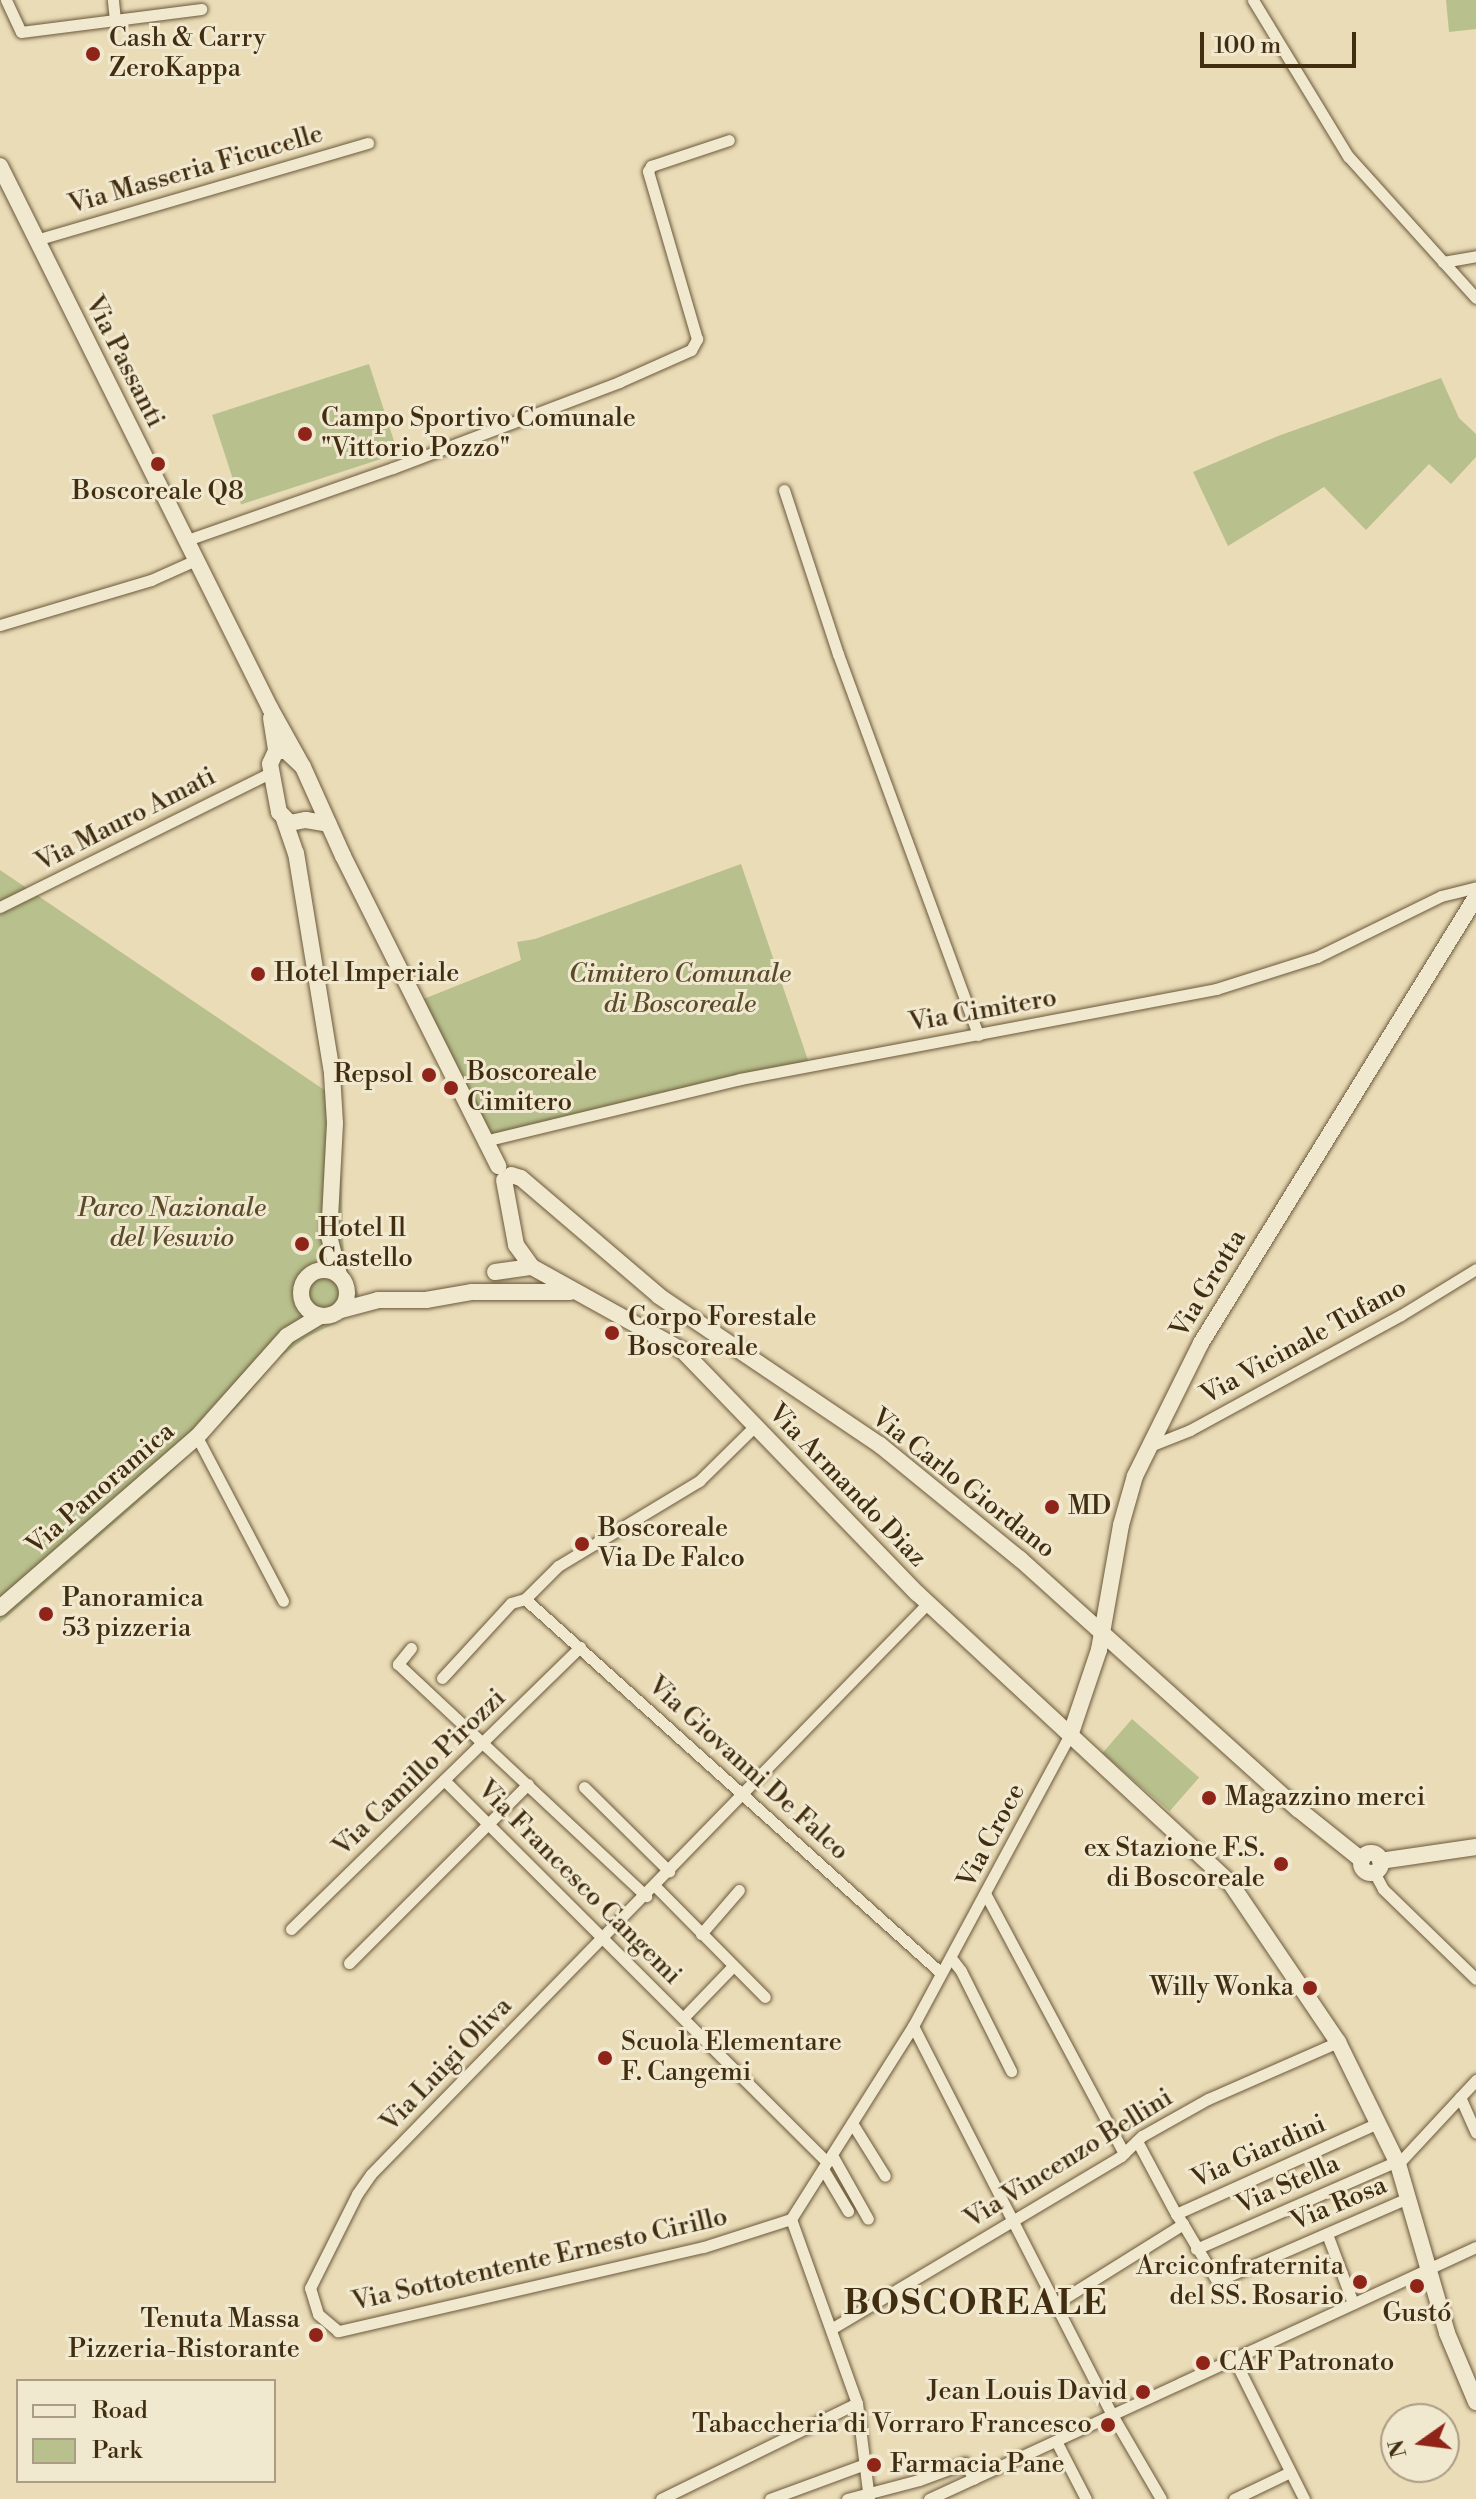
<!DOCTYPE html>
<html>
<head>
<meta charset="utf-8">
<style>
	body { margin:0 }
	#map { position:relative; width:1476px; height:2499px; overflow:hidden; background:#eadcb7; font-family:"Libre Bodoni",serif }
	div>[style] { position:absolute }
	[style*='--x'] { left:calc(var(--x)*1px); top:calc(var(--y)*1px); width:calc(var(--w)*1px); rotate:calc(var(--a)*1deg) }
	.green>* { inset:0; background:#b8c08d; transform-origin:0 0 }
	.roads { filter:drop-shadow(0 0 2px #6b593a) drop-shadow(0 0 2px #6b593a) }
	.street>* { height:11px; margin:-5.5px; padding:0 5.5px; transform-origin:5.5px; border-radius:5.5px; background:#f1e8d0 }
	.secondary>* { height:16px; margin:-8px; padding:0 8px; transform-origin:8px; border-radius:8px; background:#f1e8d0 }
	.secondary>.ring { margin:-8px; padding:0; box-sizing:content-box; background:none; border:16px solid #f1e8d0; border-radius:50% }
	.dots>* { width:22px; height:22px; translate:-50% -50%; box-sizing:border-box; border:4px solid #f1e8d0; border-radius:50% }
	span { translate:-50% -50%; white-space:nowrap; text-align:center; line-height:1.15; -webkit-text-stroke:6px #f1e8d0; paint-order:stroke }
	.poi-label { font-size:26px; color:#412d10 }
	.left { translate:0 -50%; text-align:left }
	.right { translate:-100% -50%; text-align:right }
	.street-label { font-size:26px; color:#412d10 }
	.park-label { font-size:26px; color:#594a29; font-style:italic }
	.district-label { font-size:34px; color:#412d10; font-weight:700; letter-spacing:2px }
	.legend { position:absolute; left:16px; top:2379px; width:260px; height:104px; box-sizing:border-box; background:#f1e8d0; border:2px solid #ab9d83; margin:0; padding:10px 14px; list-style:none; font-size:24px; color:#412d10 }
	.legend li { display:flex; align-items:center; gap:16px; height:40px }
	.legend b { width:40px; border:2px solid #ab9d83 }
	.north { position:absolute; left:1380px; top:2403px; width:80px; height:80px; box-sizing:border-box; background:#f1e8d0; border:2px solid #ab9d83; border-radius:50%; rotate:256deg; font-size:22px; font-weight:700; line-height:32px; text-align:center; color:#412d10 }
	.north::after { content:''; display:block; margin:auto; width:28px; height:36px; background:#8f2418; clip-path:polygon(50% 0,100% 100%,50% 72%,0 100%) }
	.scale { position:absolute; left:1200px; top:32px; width:156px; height:36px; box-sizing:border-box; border:4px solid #412d10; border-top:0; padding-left:10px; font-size:24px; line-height:28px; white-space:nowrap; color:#412d10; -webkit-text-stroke:6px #f1e8d0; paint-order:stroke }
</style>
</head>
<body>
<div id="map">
	<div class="green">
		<i style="clip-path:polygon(1446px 0,1476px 0,1476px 29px,1449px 32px)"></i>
		<i style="left:369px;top:364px;width:94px;height:165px;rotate:72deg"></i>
		<i style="clip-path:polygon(1441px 378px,1459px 418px,1476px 434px,1476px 457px,1451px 484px,1429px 464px,1366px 530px,1324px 487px,1228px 546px,1193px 472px,1278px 436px)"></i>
		<i style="clip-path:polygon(741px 864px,809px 1063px,489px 1137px,421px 1000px,521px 960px,517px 942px,535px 939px)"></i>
		<i style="clip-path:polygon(0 870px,339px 1100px,344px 1262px,358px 1293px,355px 1306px,336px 1323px,307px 1337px,276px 1360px,239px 1405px,159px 1484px,0 1623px)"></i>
		<i style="left:1132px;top:1719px;width:89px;height:45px;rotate:41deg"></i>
	</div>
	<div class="roads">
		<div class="street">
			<i style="--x:6;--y:0;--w:35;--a:65"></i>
			<i style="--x:21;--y:32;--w:95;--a:-7.3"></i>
			<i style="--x:115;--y:20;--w:20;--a:-96"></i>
			<i style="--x:1253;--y:0;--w:183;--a:58.7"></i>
			<i style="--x:1348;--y:156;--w:191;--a:48"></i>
			<i style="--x:115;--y:20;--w:87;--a:-7.3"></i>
			<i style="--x:36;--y:240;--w:346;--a:-16.3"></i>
			<i style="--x:1443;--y:262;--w:34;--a:-10"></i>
			<i style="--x:784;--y:490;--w:173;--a:71.8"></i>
			<i style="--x:838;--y:654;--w:406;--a:69.8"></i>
			<i style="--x:187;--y:540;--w:218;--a:-19.3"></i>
			<i style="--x:393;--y:468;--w:242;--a:-20.8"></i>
			<i style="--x:619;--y:382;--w:79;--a:-24"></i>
			<i style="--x:691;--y:350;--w:13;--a:-61"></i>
			<i style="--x:697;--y:339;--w:175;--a:-106.3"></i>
			<i style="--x:648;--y:171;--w:6;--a:-59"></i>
			<i style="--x:651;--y:166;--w:82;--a:-18.4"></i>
			<i style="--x:0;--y:625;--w:158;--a:-16.6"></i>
			<i style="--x:151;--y:580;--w:49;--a:-24"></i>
			<i style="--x:0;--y:907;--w:304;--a:-26.4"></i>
			<i style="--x:484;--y:1141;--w:263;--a:-13.6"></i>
			<i style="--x:740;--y:1079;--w:484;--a:-10.7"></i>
			<i style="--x:1216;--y:989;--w:106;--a:-17.6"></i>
			<i style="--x:1317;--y:957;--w:138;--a:-26.2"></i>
			<i style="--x:1441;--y:896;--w:36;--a:-14"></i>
			<i style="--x:197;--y:1437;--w:185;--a:62.3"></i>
			<i style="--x:1150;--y:1446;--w:43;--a:-21.8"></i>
			<i style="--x:1190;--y:1430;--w:240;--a:-28.6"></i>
			<i style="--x:1401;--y:1315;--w:88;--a:-31.5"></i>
			<i style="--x:525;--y:1599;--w:559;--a:41.96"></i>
			<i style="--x:411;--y:1648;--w:21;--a:129"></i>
			<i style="--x:398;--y:1664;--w:340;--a:43.1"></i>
			<i style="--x:442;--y:1678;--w:102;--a:-47.4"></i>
			<i style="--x:511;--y:1603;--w:15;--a:-16"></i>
			<i style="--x:525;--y:1599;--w:47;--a:-45"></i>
			<i style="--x:558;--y:1566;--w:165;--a:-31.1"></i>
			<i style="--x:699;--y:1481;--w:78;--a:-44.5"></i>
			<i style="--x:444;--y:1780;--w:541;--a:44.93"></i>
			<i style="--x:584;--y:1787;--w:120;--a:44.7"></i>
			<i style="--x:1374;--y:1872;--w:19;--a:62"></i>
			<i style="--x:1383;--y:1889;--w:129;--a:44.1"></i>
			<i style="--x:655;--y:1886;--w:156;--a:45.3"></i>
			<i style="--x:986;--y:1895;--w:293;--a:61.9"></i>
			<i style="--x:291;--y:1929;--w:404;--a:-44.3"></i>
			<i style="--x:701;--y:1934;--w:58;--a:-49.2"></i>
			<i style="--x:951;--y:1958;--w:16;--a:52"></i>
			<i style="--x:961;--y:1971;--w:112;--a:63.4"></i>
			<i style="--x:349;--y:1963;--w:253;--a:-45"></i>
			<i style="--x:683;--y:2018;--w:71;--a:-46.1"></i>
			<i style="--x:913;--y:2026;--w:435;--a:62.9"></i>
			<i style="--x:1111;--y:2413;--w:99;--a:59.8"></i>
			<i style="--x:1460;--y:2097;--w:39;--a:66"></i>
			<i style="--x:852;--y:2123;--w:62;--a:58.1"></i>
			<i style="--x:1137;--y:2141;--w:83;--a:61.9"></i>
			<i style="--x:832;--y:2155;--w:73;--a:60.6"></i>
			<i style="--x:1398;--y:2164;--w:115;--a:-47.1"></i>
			<i style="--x:823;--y:2169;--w:49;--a:59.2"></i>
			<i style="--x:791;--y:2219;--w:92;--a:162.3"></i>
			<i style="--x:703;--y:2247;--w:375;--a:167"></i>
			<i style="--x:338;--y:2331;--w:26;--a:-140"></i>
			<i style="--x:318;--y:2314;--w:27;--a:-107"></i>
			<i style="--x:310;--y:2288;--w:105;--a:-63.4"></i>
			<i style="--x:357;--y:2194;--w:24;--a:-55"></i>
			<i style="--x:371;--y:2174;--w:798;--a:-45.71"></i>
			<i style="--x:791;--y:2219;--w:228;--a:-57.7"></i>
			<i style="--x:913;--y:2026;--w:333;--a:-61.7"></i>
			<i style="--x:791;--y:2219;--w:195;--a:70.3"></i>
			<i style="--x:857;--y:2403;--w:97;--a:82.9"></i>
			<i style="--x:1183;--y:2224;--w:66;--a:59.2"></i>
			<i style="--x:1217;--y:2281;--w:208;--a:-23.5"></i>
			<i style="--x:1327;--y:2234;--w:74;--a:69.4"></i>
			<i style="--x:1196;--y:2249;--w:219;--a:-23.6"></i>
			<i style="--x:1055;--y:2304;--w:151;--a:-32"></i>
			<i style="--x:1183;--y:2224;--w:12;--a:-125"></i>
			<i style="--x:1176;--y:2214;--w:222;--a:-24.3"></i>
			<i style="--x:831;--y:2329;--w:338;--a:-30.8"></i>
			<i style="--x:1121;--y:2156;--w:29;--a:-44"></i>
			<i style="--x:1142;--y:2136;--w:76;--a:-29.3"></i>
			<i style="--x:1208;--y:2099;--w:142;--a:-23.7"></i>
			<i style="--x:1233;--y:2357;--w:159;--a:63.4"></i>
			<i style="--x:1056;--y:2441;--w:65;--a:62.7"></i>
			<i style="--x:661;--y:2499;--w:218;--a:-26.1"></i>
			<i style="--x:770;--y:2499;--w:101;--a:-20.2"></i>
			<i style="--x:847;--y:2499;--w:74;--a:-14.8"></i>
			<i style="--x:919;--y:2480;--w:49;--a:-20.3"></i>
			<i style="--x:965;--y:2463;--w:18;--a:61"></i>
			<i style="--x:929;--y:2499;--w:602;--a:-24.74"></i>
			<i style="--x:1234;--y:2499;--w:62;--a:-25.7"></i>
		</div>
		<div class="secondary">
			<i style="--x:0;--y:166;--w:606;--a:63.52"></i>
			<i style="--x:270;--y:708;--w:68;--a:60.8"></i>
			<i style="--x:271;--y:718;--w:33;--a:81"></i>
			<i style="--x:276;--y:751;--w:14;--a:115"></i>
			<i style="--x:270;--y:764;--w:49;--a:79.4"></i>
			<i style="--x:279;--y:812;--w:16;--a:45"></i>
			<i style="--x:290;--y:823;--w:16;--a:-11"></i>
			<i style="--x:306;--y:820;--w:23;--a:10"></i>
			<i style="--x:276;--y:751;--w:10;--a:0"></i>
			<i style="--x:286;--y:751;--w:23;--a:43"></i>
			<i style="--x:303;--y:767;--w:98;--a:65.8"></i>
			<i style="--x:343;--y:856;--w:347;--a:63.4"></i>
			<i style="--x:284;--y:819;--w:36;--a:71"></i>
			<i style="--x:296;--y:853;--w:224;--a:80.7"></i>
			<i style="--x:332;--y:1074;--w:49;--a:86.5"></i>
			<i style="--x:335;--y:1123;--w:113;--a:93"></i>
			<i style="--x:329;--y:1236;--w:40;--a:75.6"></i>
			<i style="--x:511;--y:1175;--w:10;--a:17"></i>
			<i style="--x:521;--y:1178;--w:182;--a:40.5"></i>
			<i style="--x:659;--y:1296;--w:267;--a:34"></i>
			<i style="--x:880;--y:1445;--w:181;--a:39.2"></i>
			<i style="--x:1020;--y:1559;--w:374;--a:42"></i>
			<i style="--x:1298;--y:1809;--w:82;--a:38.6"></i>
			<i style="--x:504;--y:1180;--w:66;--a:79.5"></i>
			<i style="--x:516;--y:1245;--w:27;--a:54"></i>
			<i class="ring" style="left:301px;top:1270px;width:30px;height:30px"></i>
			<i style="--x:495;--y:1272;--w:37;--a:-8"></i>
			<i style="--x:532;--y:1267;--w:171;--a:29"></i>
			<i style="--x:682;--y:1350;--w:338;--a:46"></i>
			<i style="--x:917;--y:1593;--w:428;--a:42.8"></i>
			<i style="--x:1231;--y:1884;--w:191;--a:55.9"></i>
			<i style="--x:1338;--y:2042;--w:136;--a:63.8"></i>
			<i style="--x:1398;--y:2164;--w:176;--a:73.8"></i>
			<i style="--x:1447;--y:2333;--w:75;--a:67.2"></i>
			<i style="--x:341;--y:1310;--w:38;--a:-15"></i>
			<i style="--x:378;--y:1300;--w:48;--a:0"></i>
			<i style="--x:426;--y:1300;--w:47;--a:-9.9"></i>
			<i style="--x:472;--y:1292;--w:98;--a:0"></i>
			<i style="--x:0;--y:1608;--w:261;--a:-41"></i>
			<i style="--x:197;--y:1437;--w:135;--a:-48.3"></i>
			<i style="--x:287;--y:1336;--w:39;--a:-31"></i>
			<i style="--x:1071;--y:1733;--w:88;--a:-71.4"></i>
			<i style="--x:1099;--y:1650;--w:127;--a:-80"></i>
			<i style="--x:1121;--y:1525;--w:51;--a:-74.1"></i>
			<i style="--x:1135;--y:1476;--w:148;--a:-63.6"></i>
			<i style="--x:1201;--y:1343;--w:524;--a:-58.34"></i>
			<i class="ring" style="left:1361px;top:1853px;width:4px;height:4px"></i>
			<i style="--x:1380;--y:1861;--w:97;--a:-8.3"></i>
		</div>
	</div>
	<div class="dots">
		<i style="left:93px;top:54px;background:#8f2418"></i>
		<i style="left:305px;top:434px;background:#8f2418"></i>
		<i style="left:158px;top:464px;background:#8f2418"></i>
		<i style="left:258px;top:974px;background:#8f2418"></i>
		<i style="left:429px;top:1075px;background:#8f2418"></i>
		<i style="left:451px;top:1088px;background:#8f2418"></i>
		<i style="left:302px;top:1244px;background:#8f2418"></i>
		<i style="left:612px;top:1333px;background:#8f2418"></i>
		<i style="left:1052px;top:1507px;background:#8f2418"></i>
		<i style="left:582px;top:1544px;background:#8f2418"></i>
		<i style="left:46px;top:1614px;background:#8f2418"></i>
		<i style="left:1209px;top:1798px;background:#8f2418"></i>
		<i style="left:1281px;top:1864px;background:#8f2418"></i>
		<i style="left:1310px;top:1988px;background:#8f2418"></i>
		<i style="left:605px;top:2058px;background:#8f2418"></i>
		<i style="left:1360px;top:2282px;background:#8f2418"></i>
		<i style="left:1417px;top:2286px;background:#8f2418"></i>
		<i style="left:316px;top:2335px;background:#8f2418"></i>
		<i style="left:1203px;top:2363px;background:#8f2418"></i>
		<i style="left:1143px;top:2392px;background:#8f2418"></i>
		<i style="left:1108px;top:2425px;background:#8f2418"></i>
		<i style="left:874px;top:2465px;background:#8f2418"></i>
	</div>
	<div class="poi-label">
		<span class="left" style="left:109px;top:54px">Cash &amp; Carry<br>ZeroKappa</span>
		<span class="left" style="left:321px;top:434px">Campo Sportivo Comunale<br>"Vittorio Pozzo"</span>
		<span style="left:158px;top:492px">Boscoreale Q8</span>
		<span class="left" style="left:274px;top:974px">Hotel Imperiale</span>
		<span class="left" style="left:467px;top:1088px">Boscoreale<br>Cimitero</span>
		<span class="right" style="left:413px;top:1075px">Repsol</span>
		<span class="left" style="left:318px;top:1244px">Hotel Il<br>Castello</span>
		<span class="left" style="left:628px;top:1333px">Corpo Forestale<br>Boscoreale</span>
		<span class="left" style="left:1068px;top:1507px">MD</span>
		<span class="left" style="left:598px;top:1544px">Boscoreale<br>Via De Falco</span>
		<span class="left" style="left:62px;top:1614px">Panoramica<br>53 pizzeria</span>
		<span class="left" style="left:1225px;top:1798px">Magazzino merci</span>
		<span class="right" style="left:1265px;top:1864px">ex Stazione F.S.<br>di Boscoreale</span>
		<span class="right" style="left:1294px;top:1988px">Willy Wonka</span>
		<span class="left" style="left:621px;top:2058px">Scuola Elementare<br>F. Cangemi</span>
		<span class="right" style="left:1344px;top:2282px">Arciconfraternita<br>del SS. Rosario</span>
		<span style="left:1417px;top:2314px">Gustó</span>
		<span class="right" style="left:300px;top:2335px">Tenuta Massa<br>Pizzeria-Ristorante</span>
		<span class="left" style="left:1219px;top:2363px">CAF Patronato</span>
		<span class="right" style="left:1127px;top:2392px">Jean Louis David</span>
		<span class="right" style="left:1092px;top:2425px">Tabaccheria di Vorraro Francesco</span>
		<span class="left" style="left:890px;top:2465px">Farmacia Pane</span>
	</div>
	<div class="street-label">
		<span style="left:196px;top:170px;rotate:-16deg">Via Masseria Ficucelle</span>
		<span style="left:124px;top:362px;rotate:63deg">Via Passanti</span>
		<span style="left:126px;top:820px;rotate:-27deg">Via Mauro Amati</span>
		<span style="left:983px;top:1011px;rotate:-10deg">Via Cimitero</span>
		<span style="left:1209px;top:1284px;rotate:-59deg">Via Grotta</span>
		<span style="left:1304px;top:1342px;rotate:-29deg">Via Vicinale Tufano</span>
		<span style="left:963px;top:1484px;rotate:38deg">Via Carlo Giordano</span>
		<span style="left:847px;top:1486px;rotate:46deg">Via Armando Diaz</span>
		<span style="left:101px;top:1489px;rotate:-41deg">Via Panoramica</span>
		<span style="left:748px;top:1769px;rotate:42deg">Via Giovanni De Falco</span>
		<span style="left:420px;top:1773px;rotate:-44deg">Via Camillo Pirozzi</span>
		<span style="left:992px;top:1836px;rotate:-62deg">Via Croce</span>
		<span style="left:579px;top:1883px;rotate:45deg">Via Francesco Cangemi</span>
		<span style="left:447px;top:2065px;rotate:-46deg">Via Luigi Oliva</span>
		<span style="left:1259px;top:2152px;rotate:-24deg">Via Giardini</span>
		<span style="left:1069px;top:2159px;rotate:-32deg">Via Vincenzo Bellini</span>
		<span style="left:1288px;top:2185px;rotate:-24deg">Via Stella</span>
		<span style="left:1339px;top:2204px;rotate:-23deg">Via Rosa</span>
		<span style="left:540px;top:2260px;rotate:-13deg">Via Sottotentente Ernesto Cirillo</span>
	</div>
	<div class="park-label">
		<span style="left:680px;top:990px">Cimitero Comunale<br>di Boscoreale</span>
		<span style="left:172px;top:1224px">Parco Nazionale<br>del Vesuvio</span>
	</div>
	<div class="district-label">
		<span style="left:976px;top:2305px">BOSCOREALE</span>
	</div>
	<ul class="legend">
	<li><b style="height:10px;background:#f1e8d0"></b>Road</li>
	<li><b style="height:22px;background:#b8c08d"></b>Park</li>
	</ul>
	<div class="north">N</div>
	<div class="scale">100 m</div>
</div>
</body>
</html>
